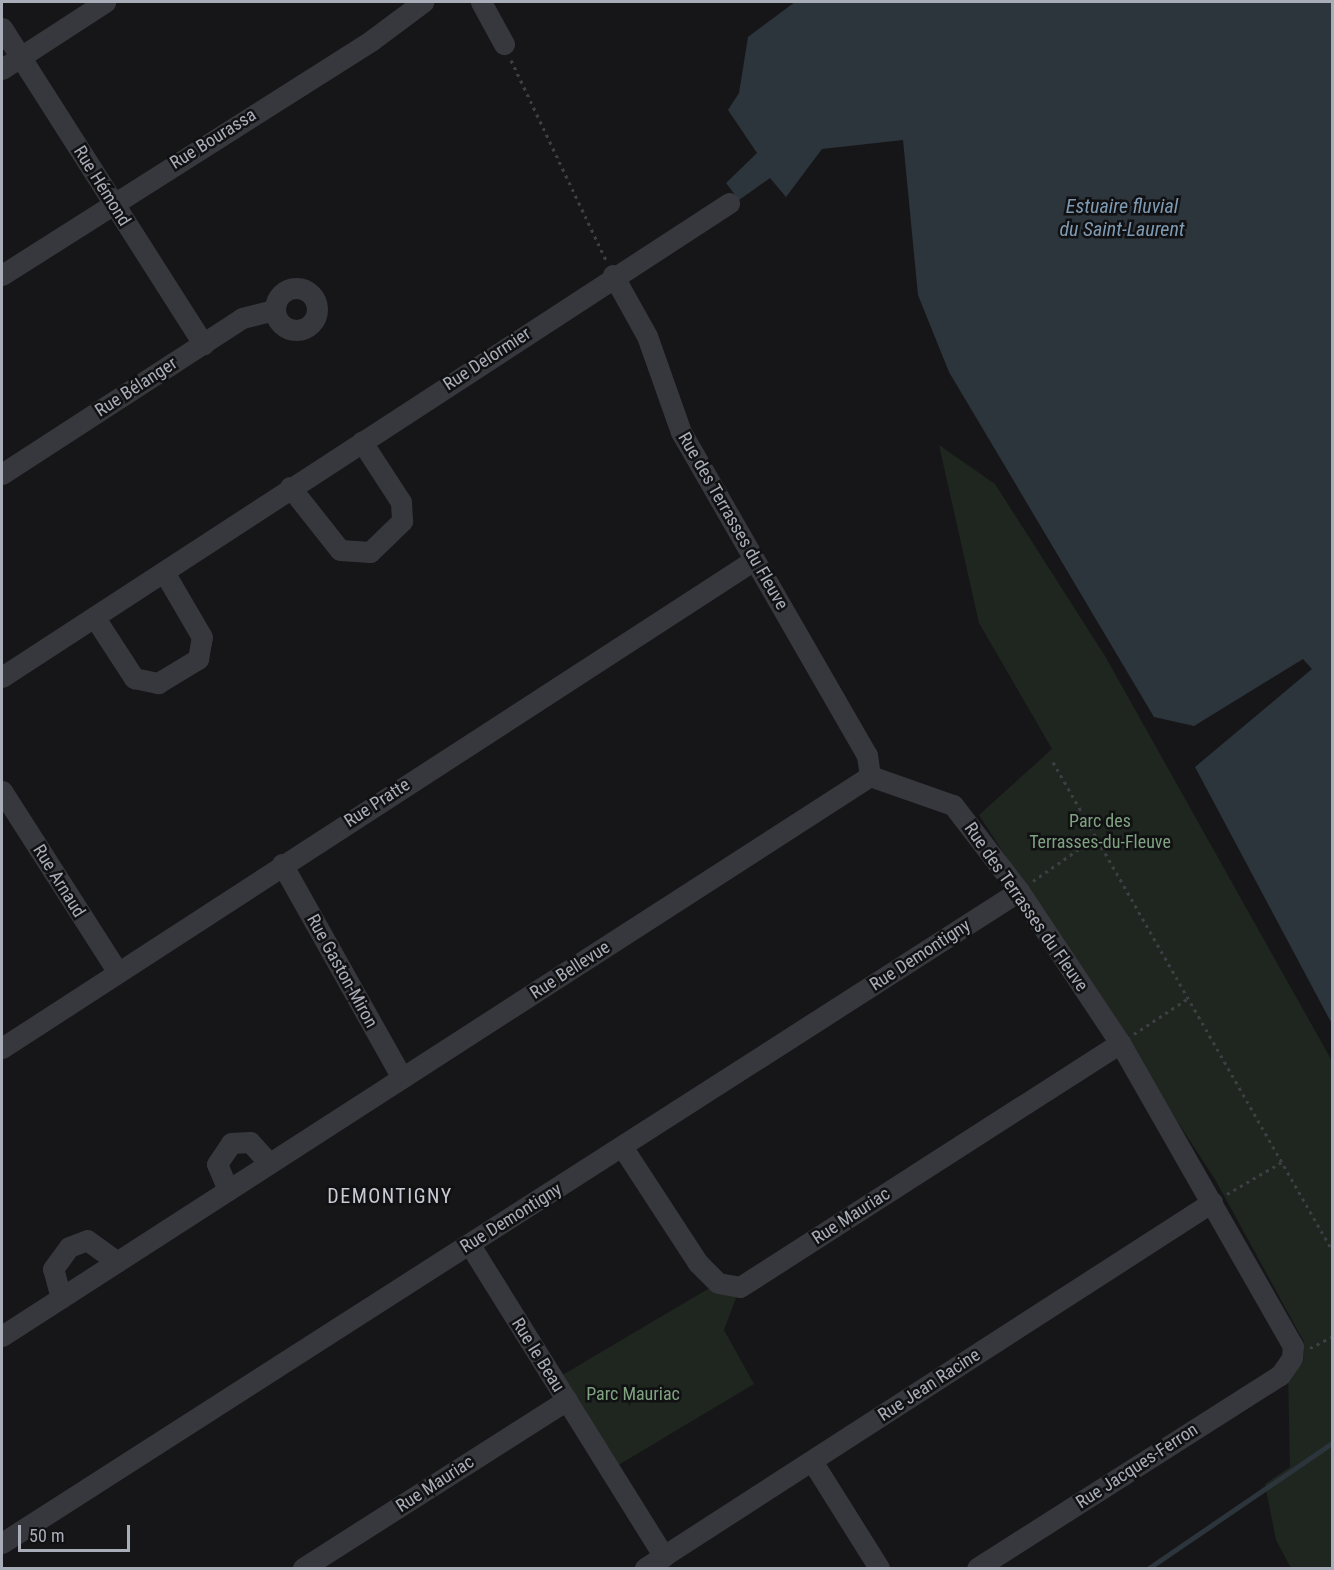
<!DOCTYPE html>
<html>
<head>
<meta charset="utf-8">
<style>
	body { margin:0 }
	#map { position:relative; width:1334px; height:1570px; overflow:hidden; background:#161618; font-family:"Roboto Condensed",sans-serif }
	div>[style] { position:absolute }
	[style*='--x'] { left:calc(var(--x)*1px); top:calc(var(--y)*1px); width:calc(var(--w)*1px); rotate:calc(var(--a)*1deg) }
	.green>* { inset:0; background:#1e261f }
	.water>* { inset:0; background:#2c353c }
	.stream>* { height:4.5px; margin:-2.25px; padding:0 2.25px; transform-origin:2.25px; border-radius:2.25px; background:#2c353c }
	.path>* { height:3px; margin-top:-1.5px; transform-origin:0; background:repeating-linear-gradient(90deg,#3d3f44 0 3px,transparent 0 7.5px) }
	.minor>* { height:21px; margin:-10.5px; padding:0 10.5px; transform-origin:10.5px; border-radius:10.5px; background:#37383d }
	.minor>.ring { margin:-10.5px; padding:0; box-sizing:content-box; background:none; border:21px solid #37383d; border-radius:50% }
	span { translate:-50% -50%; white-space:nowrap; text-align:center; line-height:1.15; -webkit-text-stroke:5px #111113; paint-order:stroke }
	.street-label { font-size:18px; color:#a8adb8 }
	.park-label { font-size:18px; color:#7fa381 }
	.water-label { font-size:20px; color:#7f9bb3; font-style:italic }
	.neighbourhood-label { font-size:20px; color:#c9ccd4; letter-spacing:1.5px }
	.frame { position:absolute; inset:0; border:3px solid #a8adb8; pointer-events:none }
	.scale { position:absolute; left:18px; top:1525px; width:112px; height:27px; box-sizing:border-box; border:3px solid #a8adb8; border-top:0; padding-left:8px; font-size:18px; line-height:21px; white-space:nowrap; color:#a8adb8; -webkit-text-stroke:4px #111113; paint-order:stroke }
</style>
</head>
<body>
<div id="map">
	<div class="green">
		<i style="clip-path:polygon(939px 445px,995px 484px,1105px 656px,1332px 1061px,1332px 1568px,1291px 1568px,1276px 1540px,1265px 1484px,1290px 1467px,1288px 1372px,1303px 1363px,1304px 1342px,1216px 1181px,979px 815px,1052px 749px,979px 623px)"></i>
		<i style="clip-path:polygon(718px 1283px,740px 1287px,724px 1330px,754px 1384px,610px 1470px,554px 1380px)"></i>
	</div>
	<div class="water">
		<i style="clip-path:polygon(795px 2px,1332px 2px,1332px 1024px,1195px 767px,1312px 669px,1303px 659px,1194px 726px,1154px 717px,949px 372px,918px 295px,903px 140px,822px 149px,786px 197px,770px 178px,739px 200px,726px 183px,757px 153px,728px 110px,739px 93px,748px 37px)"></i>
	</div>
	<div class="stream">
		<i style="--x:1149;--y:1568;--w:222;--a:-34.3"></i>
	</div>
	<div class="path">
		<i style="--x:511;--y:60;--w:221;--a:64.6"></i>
		<i style="--x:1053;--y:762;--w:562;--a:60.24"></i>
		<i style="--x:1033;--y:881;--w:77;--a:-34.9"></i>
		<i style="--x:1134;--y:1034;--w:64;--a:-33.4"></i>
		<i style="--x:1227;--y:1194;--w:64;--a:-30.2"></i>
		<i style="--x:1310;--y:1348;--w:25;--a:-27"></i>
	</div>
	<div class="minor">
		<i style="--x:481;--y:2;--w:48;--a:61.3"></i>
		<i style="--x:2;--y:28;--w:375;--a:57.5"></i>
		<i style="--x:2;--y:69;--w:123;--a:-33"></i>
		<i style="--x:2;--y:275;--w:438;--a:-32.4"></i>
		<i style="--x:372;--y:40;--w:64;--a:-36.7"></i>
		<i style="--x:613;--y:275;--w:70;--a:60.9"></i>
		<i style="--x:647;--y:336;--w:102;--a:70.5"></i>
		<i style="--x:681;--y:432;--w:373;--a:60.1"></i>
		<i style="--x:867;--y:755;--w:21;--a:82"></i>
		<i style="--x:870;--y:776;--w:88;--a:19.3"></i>
		<i style="--x:953;--y:805;--w:108;--a:52.5"></i>
		<i style="--x:1019;--y:891;--w:182;--a:56.4"></i>
		<i style="--x:1120;--y:1043;--w:349;--a:60.3"></i>
		<i style="--x:1293;--y:1346;--w:12;--a:95"></i>
		<i style="--x:1292;--y:1358;--w:21;--a:125"></i>
		<i style="--x:1280;--y:1375;--w:359;--a:147.5"></i>
		<i class="ring" style="left:275px;top:288px;width:21px;height:21px"></i>
		<i style="--x:2;--y:474;--w:286;--a:-33"></i>
		<i style="--x:242;--y:318;--w:33;--a:-14"></i>
		<i style="--x:290;--y:487;--w:80;--a:51.6"></i>
		<i style="--x:340;--y:550;--w:30;--a:4"></i>
		<i style="--x:370;--y:552;--w:45;--a:-44.1"></i>
		<i style="--x:402;--y:521;--w:19;--a:-93"></i>
		<i style="--x:401;--y:502;--w:72;--a:-123"></i>
		<i style="--x:95;--y:618;--w:72;--a:57"></i>
		<i style="--x:134;--y:678;--w:25;--a:12"></i>
		<i style="--x:158;--y:683;--w:47;--a:-31"></i>
		<i style="--x:198;--y:659;--w:22;--a:-80"></i>
		<i style="--x:202;--y:637;--w:75;--a:-120.3"></i>
		<i style="--x:2;--y:677;--w:868;--a:-33.1"></i>
		<i style="--x:2;--y:791;--w:214;--a:57.4"></i>
		<i style="--x:282;--y:864;--w:245;--a:60.7"></i>
		<i style="--x:2;--y:1048;--w:896;--a:-32.98"></i>
		<i style="--x:623;--y:1148;--w:137;--a:56.9"></i>
		<i style="--x:698;--y:1263;--w:28;--a:45"></i>
		<i style="--x:718;--y:1283;--w:22;--a:10"></i>
		<i style="--x:740;--y:1287;--w:452;--a:-32.7"></i>
		<i style="--x:228;--y:1190;--w:28;--a:-113"></i>
		<i style="--x:217;--y:1164;--w:25;--a:-56"></i>
		<i style="--x:231;--y:1143;--w:19;--a:-3"></i>
		<i style="--x:250;--y:1142;--w:28;--a:48"></i>
		<i style="--x:470;--y:1245;--w:367;--a:58.1"></i>
		<i style="--x:61;--y:1298;--w:30;--a:-105"></i>
		<i style="--x:53;--y:1269;--w:27;--a:-54"></i>
		<i style="--x:69;--y:1247;--w:19;--a:-21"></i>
		<i style="--x:87;--y:1240;--w:37;--a:36"></i>
		<i style="--x:2;--y:1336;--w:1033;--a:-32.83"></i>
		<i style="--x:812;--y:1461;--w:126;--a:57.9"></i>
		<i style="--x:2;--y:1543;--w:1208;--a:-32.66"></i>
		<i style="--x:303;--y:1568;--w:313;--a:-32.5"></i>
		<i style="--x:645;--y:1568;--w:675;--a:-32.84"></i>
	</div>
	<div class="street-label">
		<span style="left:213px;top:139px;rotate:-32deg">Rue Bourassa</span>
		<span style="left:102px;top:186px;rotate:58deg">Rue Hémond</span>
		<span style="left:487px;top:359px;rotate:-33deg">Rue Delormier</span>
		<span style="left:136px;top:387px;rotate:-33deg">Rue Bélanger</span>
		<span style="left:733px;top:521px;rotate:60deg">Rue des Terrasses du Fleuve</span>
		<span style="left:377px;top:803px;rotate:-33deg">Rue Pratte</span>
		<span style="left:59px;top:881px;rotate:58deg">Rue Arnaud</span>
		<span style="left:1026px;top:907px;rotate:55deg">Rue des Terrasses du Fleuve</span>
		<span style="left:920px;top:955px;rotate:-33deg">Rue Demontigny</span>
		<span style="left:570px;top:970px;rotate:-33deg">Rue Bellevue</span>
		<span style="left:342px;top:971px;rotate:61deg">Rue Gaston-Miron</span>
		<span style="left:851px;top:1216px;rotate:-33deg">Rue Mauriac</span>
		<span style="left:511px;top:1218px;rotate:-32deg">Rue Demontigny</span>
		<span style="left:538px;top:1355px;rotate:58deg">Rue le Beau</span>
		<span style="left:929px;top:1385px;rotate:-33deg">Rue Jean Racine</span>
		<span style="left:1137px;top:1466px;rotate:-33deg">Rue Jacques-Ferron</span>
		<span style="left:435px;top:1484px;rotate:-33deg">Rue Mauriac</span>
	</div>
	<div class="park-label">
		<span style="left:1100px;top:832px">Parc des<br>Terrasses-du-Fleuve</span>
		<span style="left:633px;top:1394px">Parc Mauriac</span>
	</div>
	<div class="water-label">
		<span style="left:1122px;top:218px">Estuaire fluvial<br>du Saint-Laurent</span>
	</div>
	<div class="neighbourhood-label">
		<span style="left:390px;top:1196px">DEMONTIGNY</span>
	</div>
	<div class="frame"></div>
	<div class="scale">50 m</div>
</div>
</body>
</html>
